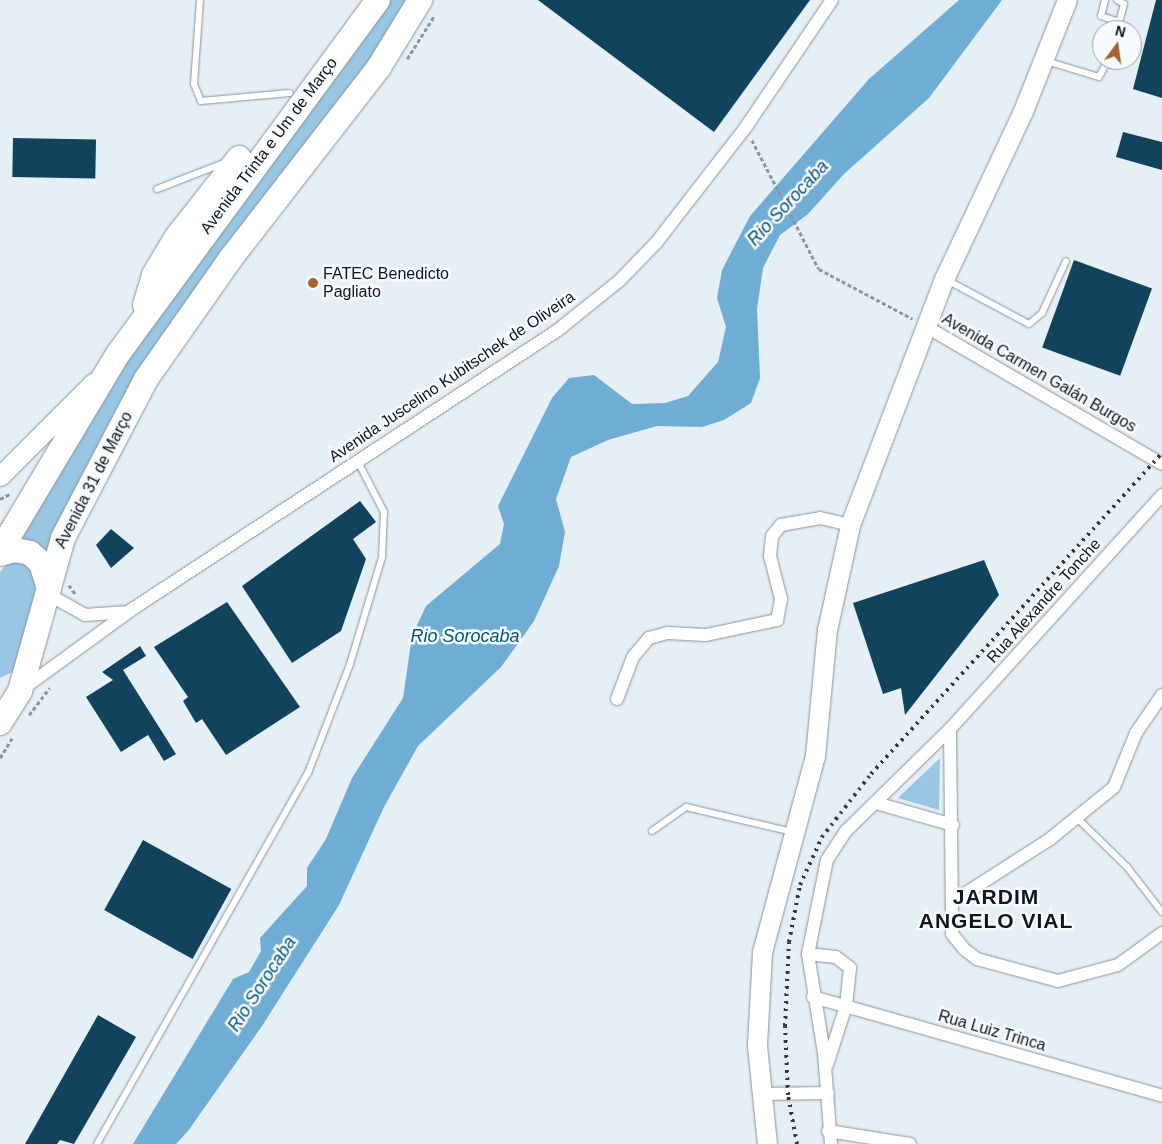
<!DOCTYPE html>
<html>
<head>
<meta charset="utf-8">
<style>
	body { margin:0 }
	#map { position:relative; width:1162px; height:1144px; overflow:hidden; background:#e5eff6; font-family:Helvetica,sans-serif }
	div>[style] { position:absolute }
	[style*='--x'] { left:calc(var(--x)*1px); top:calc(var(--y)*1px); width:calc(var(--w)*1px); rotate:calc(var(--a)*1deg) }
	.green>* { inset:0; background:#98c6e3 }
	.water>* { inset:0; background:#6fadd4 }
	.building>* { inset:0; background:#12435d; transform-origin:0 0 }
	.path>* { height:2.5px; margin-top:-1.25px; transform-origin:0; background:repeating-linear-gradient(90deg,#8e969b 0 4px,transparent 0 6.5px) }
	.roads { filter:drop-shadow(0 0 1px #8a939a) drop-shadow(0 0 1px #8a939a) }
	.lane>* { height:6px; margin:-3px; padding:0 3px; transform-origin:3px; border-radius:3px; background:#fff }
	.street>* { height:12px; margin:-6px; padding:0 6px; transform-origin:6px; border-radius:6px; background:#fff }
	.secondary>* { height:19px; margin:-9.5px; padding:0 9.5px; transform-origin:9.5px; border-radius:9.5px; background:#fff }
	.highway>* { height:24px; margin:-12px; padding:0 12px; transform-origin:12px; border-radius:12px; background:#fff }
	.rail>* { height:4px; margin-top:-2px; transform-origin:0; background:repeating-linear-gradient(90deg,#34393c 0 2.5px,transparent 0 7.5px) }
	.dots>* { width:14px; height:14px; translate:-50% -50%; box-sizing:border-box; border:2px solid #f7fbfe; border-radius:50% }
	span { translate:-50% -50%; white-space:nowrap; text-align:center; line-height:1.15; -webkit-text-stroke:5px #f7fbfe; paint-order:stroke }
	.street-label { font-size:16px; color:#121618 }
	.poi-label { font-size:16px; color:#121618 }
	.left { translate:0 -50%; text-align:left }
	.water-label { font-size:18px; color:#02557b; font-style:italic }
	.district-label { font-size:21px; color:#121618; font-weight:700; letter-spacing:1px }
	.north { position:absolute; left:1092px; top:20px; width:50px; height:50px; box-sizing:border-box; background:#f7fbfe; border:1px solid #9b9fa2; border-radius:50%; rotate:14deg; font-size:14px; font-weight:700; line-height:20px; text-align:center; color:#121618 }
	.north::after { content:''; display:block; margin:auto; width:18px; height:22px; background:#a4632e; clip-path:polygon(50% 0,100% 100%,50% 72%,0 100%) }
</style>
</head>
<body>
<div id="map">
	<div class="green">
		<i style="clip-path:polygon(387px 0,412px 0,390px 37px,226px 250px,48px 558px,11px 543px,114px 374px)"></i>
		<i style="clip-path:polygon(10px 560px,29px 560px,37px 578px,30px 625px,15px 671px,0 678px,0 572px)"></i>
		<i style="clip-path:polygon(940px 758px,939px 810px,898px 798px)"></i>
	</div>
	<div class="water">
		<i style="clip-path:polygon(959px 0,1002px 0,929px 98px,844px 174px,808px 214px,780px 235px,763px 268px,757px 309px,760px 378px,751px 403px,724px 420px,702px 427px,657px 426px,608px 440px,571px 457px,556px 499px,565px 532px,559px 566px,534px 621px,501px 667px,418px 746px,384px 807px,339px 905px,262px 1026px,188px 1131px,176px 1144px,133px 1144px,233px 979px,249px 972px,261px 951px,260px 938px,307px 886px,307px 868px,326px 839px,352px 778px,403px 698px,412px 636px,426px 606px,500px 544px,504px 524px,498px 506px,552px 398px,569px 378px,594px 375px,632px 404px,665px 403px,688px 396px,718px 362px,726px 327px,717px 298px,722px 270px,750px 216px,869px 79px)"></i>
	</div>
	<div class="building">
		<i style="clip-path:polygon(538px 0,810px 0,714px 132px)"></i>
		<i style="clip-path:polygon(1156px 0,1162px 0,1162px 98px,1133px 89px)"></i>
		<i style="clip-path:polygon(1123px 132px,1162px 142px,1162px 170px,1116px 157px)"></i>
		<i style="left:13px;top:138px;width:83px;height:39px;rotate:1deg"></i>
		<i style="left:1074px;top:260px;width:83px;height:93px;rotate:20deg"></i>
		<i style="clip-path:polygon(360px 501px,376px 522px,353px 539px,366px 559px,341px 631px,292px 663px,242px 586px)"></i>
		<i style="clip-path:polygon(111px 529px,134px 548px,111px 568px,96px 545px)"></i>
		<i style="clip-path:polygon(984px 560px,999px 595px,905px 715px,901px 688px,883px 694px,853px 603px)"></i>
		<i style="clip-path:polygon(227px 602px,300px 707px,226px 755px,202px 719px,196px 723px,183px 701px,188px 697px,154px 647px)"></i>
		<i style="clip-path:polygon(140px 646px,146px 656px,123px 670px,176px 754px,164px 761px,148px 735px,121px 752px,86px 697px,113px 680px,102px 672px)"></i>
		<i style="left:143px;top:840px;width:101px;height:80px;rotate:29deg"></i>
		<i style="clip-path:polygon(98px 1015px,136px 1037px,74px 1144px,60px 1140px,57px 1144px,25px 1144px)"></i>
	</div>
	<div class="path">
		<i style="--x:407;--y:59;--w:51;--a:-57.9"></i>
		<i style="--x:752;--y:140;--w:145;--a:62.6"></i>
		<i style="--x:819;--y:269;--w:106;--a:28"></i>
		<i style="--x:0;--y:499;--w:13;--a:-27"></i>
		<i style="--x:69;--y:585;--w:12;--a:55"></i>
		<i style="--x:29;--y:715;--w:34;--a:-53"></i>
		<i style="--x:0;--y:758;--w:23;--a:-59"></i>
	</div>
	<div class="roads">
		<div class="lane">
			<i style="--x:200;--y:0;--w:84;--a:94.1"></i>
			<i style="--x:194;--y:84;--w:18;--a:68"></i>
			<i style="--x:201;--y:101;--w:89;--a:-5.1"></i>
			<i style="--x:1105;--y:0;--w:16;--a:104"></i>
			<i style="--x:1101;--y:16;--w:19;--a:18"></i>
			<i style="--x:1117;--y:30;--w:27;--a:-75"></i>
			<i style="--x:1124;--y:4;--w:8;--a:-150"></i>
			<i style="--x:1046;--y:61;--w:55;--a:16.8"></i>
			<i style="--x:1099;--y:77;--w:19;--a:-62"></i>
			<i style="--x:157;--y:189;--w:72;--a:-21.2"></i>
			<i style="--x:945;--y:279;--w:95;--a:28.2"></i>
			<i style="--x:1029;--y:324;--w:17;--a:-40"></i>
			<i style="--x:1042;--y:313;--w:57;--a:-65.2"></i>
			<i style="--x:1077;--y:818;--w:70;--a:44.4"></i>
			<i style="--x:1127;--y:867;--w:57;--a:52.1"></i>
			<i style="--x:652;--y:831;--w:42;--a:-35.2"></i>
			<i style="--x:686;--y:807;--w:110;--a:13.2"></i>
			<i style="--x:97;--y:1144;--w:427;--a:-60.4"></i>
			<i style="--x:308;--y:773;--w:117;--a:-68.9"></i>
			<i style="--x:350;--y:664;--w:112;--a:-73.3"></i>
			<i style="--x:382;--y:557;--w:45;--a:-87.5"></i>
			<i style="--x:384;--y:512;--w:59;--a:-117.4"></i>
		</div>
		<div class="street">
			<i style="--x:925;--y:326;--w:274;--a:30.2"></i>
			<i style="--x:49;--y:587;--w:11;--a:68"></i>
			<i style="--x:53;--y:597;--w:37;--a:29"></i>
			<i style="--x:85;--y:615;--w:39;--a:-4"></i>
			<i style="--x:20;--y:691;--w:137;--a:-36.1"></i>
			<i style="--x:131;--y:610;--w:511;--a:-33.25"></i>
			<i style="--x:558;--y:330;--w:78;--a:-38.8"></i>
			<i style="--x:619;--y:281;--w:53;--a:-45.8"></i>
			<i style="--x:656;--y:243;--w:147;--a:-52.2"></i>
			<i style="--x:746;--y:127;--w:153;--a:-55.9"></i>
			<i style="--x:617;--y:699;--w:45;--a:-69.1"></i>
			<i style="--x:633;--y:657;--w:25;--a:-50"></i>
			<i style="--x:649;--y:638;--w:20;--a:-15"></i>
			<i style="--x:668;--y:633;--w:38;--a:3"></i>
			<i style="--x:706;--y:635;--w:73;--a:-11.9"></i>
			<i style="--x:777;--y:620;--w:21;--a:-79"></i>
			<i style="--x:781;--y:599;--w:44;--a:-104.3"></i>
			<i style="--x:770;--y:556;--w:20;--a:-84"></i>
			<i style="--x:772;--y:536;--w:14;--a:-51"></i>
			<i style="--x:781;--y:525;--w:40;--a:-10"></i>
			<i style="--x:820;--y:518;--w:31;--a:13"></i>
			<i style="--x:950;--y:729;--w:205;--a:89.4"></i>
			<i style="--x:952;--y:934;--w:19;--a:51"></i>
			<i style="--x:964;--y:949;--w:16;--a:38"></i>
			<i style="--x:977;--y:959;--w:84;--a:15.2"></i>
			<i style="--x:1058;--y:981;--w:62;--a:-14.9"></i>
			<i style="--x:1118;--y:965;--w:54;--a:-36"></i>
			<i style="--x:876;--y:803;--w:80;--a:15.9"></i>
			<i style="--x:952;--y:902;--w:117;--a:-32.7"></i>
			<i style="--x:1050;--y:839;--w:82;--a:-39.1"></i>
			<i style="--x:1114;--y:787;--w:58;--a:-67.8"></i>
			<i style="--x:1136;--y:733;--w:46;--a:-55.6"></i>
			<i style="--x:808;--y:954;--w:28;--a:6"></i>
			<i style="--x:836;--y:957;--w:18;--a:38"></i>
			<i style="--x:850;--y:968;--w:38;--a:96"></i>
			<i style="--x:846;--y:1006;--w:62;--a:107.9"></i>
			<i style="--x:813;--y:997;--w:363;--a:15.8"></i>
			<i style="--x:762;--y:1094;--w:66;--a:-0.9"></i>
			<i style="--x:828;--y:1131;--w:83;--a:9"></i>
			<i style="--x:831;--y:1144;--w:91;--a:-94.4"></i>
			<i style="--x:824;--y:1053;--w:100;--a:-99.2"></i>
			<i style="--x:808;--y:954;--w:96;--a:-78.6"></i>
			<i style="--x:827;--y:860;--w:35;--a:-57"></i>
			<i style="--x:846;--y:831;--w:146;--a:-44.4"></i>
			<i style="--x:950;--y:729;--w:316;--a:-47.8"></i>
		</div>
		<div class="secondary">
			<i style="--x:0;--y:476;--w:132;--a:-45"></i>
			<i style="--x:767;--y:1144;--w:100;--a:-95.8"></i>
			<i style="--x:757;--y:1045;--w:93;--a:-86.9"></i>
			<i style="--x:762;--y:952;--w:203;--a:-74.9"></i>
			<i style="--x:815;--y:756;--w:127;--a:-84.6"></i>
			<i style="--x:827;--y:630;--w:107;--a:-77.6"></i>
			<i style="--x:850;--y:525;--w:263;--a:-69.1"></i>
			<i style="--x:944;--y:279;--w:186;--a:-64.8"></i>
			<i style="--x:1023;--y:111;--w:119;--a:-68.4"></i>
		</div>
		<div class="highway">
			<i style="--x:145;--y:305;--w:31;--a:-73"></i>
			<i style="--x:154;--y:275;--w:43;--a:-59.3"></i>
			<i style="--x:176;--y:238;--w:102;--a:-51.8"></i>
			<i style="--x:0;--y:551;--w:230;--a:-59.1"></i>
			<i style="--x:118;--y:354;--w:439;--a:-53.7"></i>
			<i style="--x:0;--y:554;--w:16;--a:-15"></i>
			<i style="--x:15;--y:550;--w:15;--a:11"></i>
			<i style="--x:30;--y:553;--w:15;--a:42"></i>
			<i style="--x:41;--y:563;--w:24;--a:73"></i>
			<i style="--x:0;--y:723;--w:38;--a:-58"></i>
			<i style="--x:20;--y:691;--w:159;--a:-74.3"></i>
			<i style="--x:63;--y:538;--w:179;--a:-62.4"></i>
			<i style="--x:146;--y:379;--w:148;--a:-54.9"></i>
			<i style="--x:231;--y:258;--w:242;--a:-52.2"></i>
			<i style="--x:379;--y:67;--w:79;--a:-58.5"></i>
		</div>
	</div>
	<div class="rail">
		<i style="--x:797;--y:1144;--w:50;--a:-100.4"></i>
		<i style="--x:788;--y:1095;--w:69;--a:-92.5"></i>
		<i style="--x:785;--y:1026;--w:84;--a:-87.3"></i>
		<i style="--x:789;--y:942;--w:58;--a:-79.1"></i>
		<i style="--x:800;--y:885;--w:53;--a:-65.4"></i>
		<i style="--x:822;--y:837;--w:80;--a:-52.1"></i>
		<i style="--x:871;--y:774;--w:433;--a:-47.8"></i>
	</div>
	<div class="dots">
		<i style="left:313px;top:283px;background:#a4632e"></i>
	</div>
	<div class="street-label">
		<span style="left:269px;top:146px;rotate:-53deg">Avenida Trinta e Um de Março</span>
		<span style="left:1039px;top:373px;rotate:30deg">Avenida Carmen Galán Burgos</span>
		<span style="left:452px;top:377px;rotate:-34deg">Avenida Juscelino Kubitschek de Oliveira</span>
		<span style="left:94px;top:480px;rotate:-63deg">Avenida 31 de Março</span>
		<span style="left:1044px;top:601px;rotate:-48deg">Rua Alexandre Tonche</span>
		<span style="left:992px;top:1031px;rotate:16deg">Rua Luiz Trinca</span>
	</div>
	<div class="poi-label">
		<span class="left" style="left:323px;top:283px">FATEC Benedicto<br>Pagliato</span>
	</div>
	<div class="water-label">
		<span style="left:788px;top:203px;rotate:-47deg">Rio Sorocaba</span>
		<span style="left:465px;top:636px">Rio Sorocaba</span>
		<span style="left:262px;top:984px;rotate:-57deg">Rio Sorocaba</span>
	</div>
	<div class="district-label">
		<span style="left:996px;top:909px">JARDIM<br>ANGELO VIAL</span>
	</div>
	<div class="north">N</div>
</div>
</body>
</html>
